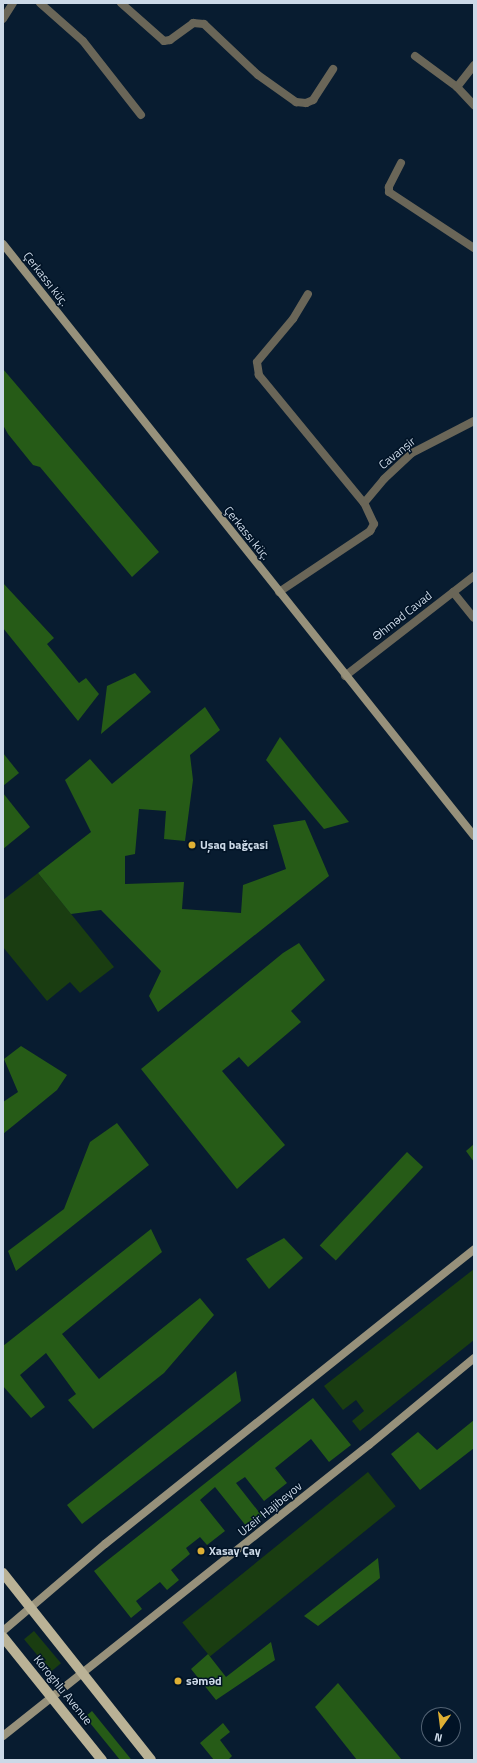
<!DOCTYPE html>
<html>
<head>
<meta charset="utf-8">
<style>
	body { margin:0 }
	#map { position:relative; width:477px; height:1763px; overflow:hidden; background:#081c30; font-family:"Titillium Web",sans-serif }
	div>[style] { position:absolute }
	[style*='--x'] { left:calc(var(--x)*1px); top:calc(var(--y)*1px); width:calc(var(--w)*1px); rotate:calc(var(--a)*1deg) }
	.green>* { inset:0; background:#1a3d11; transform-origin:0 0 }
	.forest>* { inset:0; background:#265b17; transform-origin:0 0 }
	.street>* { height:8px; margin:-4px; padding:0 4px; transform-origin:4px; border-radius:4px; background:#6a6658 }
	.secondary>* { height:8px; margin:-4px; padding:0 4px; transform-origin:4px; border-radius:4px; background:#97917b }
	.primary>* { height:10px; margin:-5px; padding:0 5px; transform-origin:5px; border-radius:5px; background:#bab296 }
	.dots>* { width:11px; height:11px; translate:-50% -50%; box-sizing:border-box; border:2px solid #011326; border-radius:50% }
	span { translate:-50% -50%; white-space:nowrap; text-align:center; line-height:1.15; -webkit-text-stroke:3px #011326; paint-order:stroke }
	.street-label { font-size:12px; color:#ccd9e7 }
	.poi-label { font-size:12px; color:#ccd9e7; font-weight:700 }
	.left { translate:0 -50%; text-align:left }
	.frame { position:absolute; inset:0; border:4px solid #ccd9e7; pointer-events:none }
	.north { position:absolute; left:421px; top:1707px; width:40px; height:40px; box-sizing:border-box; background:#011326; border:1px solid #526273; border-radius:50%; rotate:194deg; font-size:11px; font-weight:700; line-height:16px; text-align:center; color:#ccd9e7 }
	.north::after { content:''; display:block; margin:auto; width:14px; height:18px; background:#dfb034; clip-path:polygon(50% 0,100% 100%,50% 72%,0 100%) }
</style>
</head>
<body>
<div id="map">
	<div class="green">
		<i style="clip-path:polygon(38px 873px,114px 967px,80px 993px,70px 982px,47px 1001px,3px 947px,3px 900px)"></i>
		<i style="clip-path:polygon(474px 1269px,474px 1340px,360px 1431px,352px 1421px,364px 1411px,356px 1400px,343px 1410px,324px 1386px)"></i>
		<i style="left:368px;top:1472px;width:44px;height:239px;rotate:51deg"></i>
		<i style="left:34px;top:1631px;width:42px;height:13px;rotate:50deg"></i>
	</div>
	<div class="forest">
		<i style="clip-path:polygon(3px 369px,159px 552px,132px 577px,40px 467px,33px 465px,8px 434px,3px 425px)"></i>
		<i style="clip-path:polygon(3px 583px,54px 638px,47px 644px,79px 683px,86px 678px,99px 694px,78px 721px,3px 628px)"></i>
		<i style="clip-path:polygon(135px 673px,151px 692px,101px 734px,107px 686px)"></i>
		<i style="clip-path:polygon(205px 707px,220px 730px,190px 755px,193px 780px,185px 841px,164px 839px,166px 811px,139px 809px,135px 854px,125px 856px,125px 884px,184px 882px,182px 909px,241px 913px,243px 885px,286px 869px,273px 825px,305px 820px,329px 876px,158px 1012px,149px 996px,161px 971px,101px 910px,71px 914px,38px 873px,91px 832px,65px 780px,90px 759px,112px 784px)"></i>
		<i style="clip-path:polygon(280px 737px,349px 822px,324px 829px,266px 760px)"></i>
		<i style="clip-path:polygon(3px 753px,19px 773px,3px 786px)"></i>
		<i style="clip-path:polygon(3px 793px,30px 827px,3px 849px)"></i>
		<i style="clip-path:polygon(299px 943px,325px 980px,291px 1011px,301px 1022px,248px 1067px,239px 1057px,222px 1071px,285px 1145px,237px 1189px,141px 1069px,283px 953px)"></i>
		<i style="clip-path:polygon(21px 1046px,67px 1075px,57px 1090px,3px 1134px,3px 1102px,18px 1092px,4px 1059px)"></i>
		<i style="clip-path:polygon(117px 1123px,149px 1165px,16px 1271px,8px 1251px,64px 1209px,90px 1142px)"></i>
		<i style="clip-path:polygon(474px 1144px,474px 1162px,466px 1151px)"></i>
		<i style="left:407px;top:1152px;width:22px;height:128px;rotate:43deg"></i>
		<i style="clip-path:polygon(151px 1229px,162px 1252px,62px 1334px,99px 1379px,200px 1298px,214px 1315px,164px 1373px,93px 1429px,68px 1400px,76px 1394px,46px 1353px,20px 1375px,45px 1407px,31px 1418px,3px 1386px,3px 1346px)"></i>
		<i style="clip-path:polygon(284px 1238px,303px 1258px,269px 1289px,246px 1259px)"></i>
		<i style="clip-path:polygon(236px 1371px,241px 1401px,82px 1524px,67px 1505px)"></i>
		<i style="clip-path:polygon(313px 1398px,351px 1445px,329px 1462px,311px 1439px,275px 1468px,287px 1483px,264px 1501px,245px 1477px,236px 1483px,262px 1516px,247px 1527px,215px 1487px,200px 1500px,225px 1531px,207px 1545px,200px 1537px,186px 1548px,190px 1554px,171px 1570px,179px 1580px,167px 1590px,160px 1582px,136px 1601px,142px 1609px,131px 1618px,94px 1571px)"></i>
		<i style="clip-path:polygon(474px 1420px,474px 1448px,420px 1490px,391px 1454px,418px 1432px,437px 1450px)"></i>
		<i style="clip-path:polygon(378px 1558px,380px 1578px,318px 1626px,304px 1616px)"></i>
		<i style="clip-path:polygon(271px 1642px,275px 1660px,216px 1700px,191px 1669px,208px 1654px,226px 1677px)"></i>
		<i style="clip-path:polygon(338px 1683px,402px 1760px,357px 1760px,315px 1707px)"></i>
		<i style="left:92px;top:1711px;width:63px;height:9px;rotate:51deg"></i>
		<i style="clip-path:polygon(223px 1723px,230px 1732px,220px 1740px,232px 1756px,228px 1760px,214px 1760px,200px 1743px)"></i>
	</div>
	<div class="street">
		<i style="--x:40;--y:3;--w:57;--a:41.5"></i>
		<i style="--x:83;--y:41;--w:94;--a:51.9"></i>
		<i style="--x:121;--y:3;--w:57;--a:41.5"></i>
		<i style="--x:164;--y:41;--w:6;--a:-9"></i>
		<i style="--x:170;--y:40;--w:29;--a:-36"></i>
		<i style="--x:193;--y:23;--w:11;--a:5"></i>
		<i style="--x:204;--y:24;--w:74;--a:43.4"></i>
		<i style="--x:258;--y:75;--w:47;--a:35.4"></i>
		<i style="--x:296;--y:102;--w:10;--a:6"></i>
		<i style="--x:306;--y:103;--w:8;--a:-23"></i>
		<i style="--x:313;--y:100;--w:37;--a:-57"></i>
		<i style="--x:3;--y:19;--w:19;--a:-58"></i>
		<i style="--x:415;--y:56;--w:52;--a:36.4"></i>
		<i style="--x:457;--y:87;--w:25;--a:47"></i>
		<i style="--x:457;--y:87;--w:28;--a:-52"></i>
		<i style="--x:401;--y:163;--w:27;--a:117"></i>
		<i style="--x:389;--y:187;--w:5;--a:90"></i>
		<i style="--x:389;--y:192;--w:102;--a:33.4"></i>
		<i style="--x:364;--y:503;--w:31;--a:-50"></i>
		<i style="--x:384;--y:479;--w:38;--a:-43"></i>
		<i style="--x:412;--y:453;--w:70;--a:-27.3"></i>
		<i style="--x:279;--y:592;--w:110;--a:-33.8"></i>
		<i style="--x:370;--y:531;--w:8;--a:-60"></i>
		<i style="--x:374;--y:524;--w:23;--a:-115"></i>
		<i style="--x:364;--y:503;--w:166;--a:-129.4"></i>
		<i style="--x:259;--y:375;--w:13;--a:-99"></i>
		<i style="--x:257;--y:362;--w:56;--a:-50.1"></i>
		<i style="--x:293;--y:319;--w:29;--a:-59"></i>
		<i style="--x:453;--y:592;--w:33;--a:51"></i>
		<i style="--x:345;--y:676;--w:163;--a:-37.8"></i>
	</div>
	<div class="secondary">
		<i style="--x:3;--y:244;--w:757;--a:51.49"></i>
		<i style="--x:3;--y:1631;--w:134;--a:-40.5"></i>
		<i style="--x:105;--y:1544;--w:472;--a:-38.6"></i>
		<i style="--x:3;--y:1736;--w:468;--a:-38.5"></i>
		<i style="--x:369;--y:1445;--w:136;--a:-39.6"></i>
	</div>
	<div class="primary">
		<i style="--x:3;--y:1573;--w:238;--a:51.6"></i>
		<i style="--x:3;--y:1637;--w:158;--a:51.2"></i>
	</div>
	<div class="dots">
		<i style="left:192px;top:845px;background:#dfb034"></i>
		<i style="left:201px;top:1551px;background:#dfb034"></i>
		<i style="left:178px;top:1681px;background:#dfb034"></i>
	</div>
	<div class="street-label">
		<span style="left:46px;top:279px;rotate:52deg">Çerkassı küç.</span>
		<span style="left:397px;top:453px;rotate:-39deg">Cavanşir</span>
		<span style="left:247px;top:533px;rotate:51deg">Çerkassı küç.</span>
		<span style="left:402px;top:616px;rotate:-38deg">Əhməd Cavad</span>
		<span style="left:270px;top:1509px;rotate:-39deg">Uzeir Hajibeyov</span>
		<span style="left:63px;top:1690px;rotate:51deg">Koroghlu Avenue</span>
	</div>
	<div class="poi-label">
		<span class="left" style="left:200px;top:845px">Uşaq bağçasi</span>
		<span class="left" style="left:209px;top:1551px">Xasay Çay</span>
		<span class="left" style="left:186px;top:1681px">səməd</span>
	</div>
	<div class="frame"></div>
	<div class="north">N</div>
</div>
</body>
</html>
